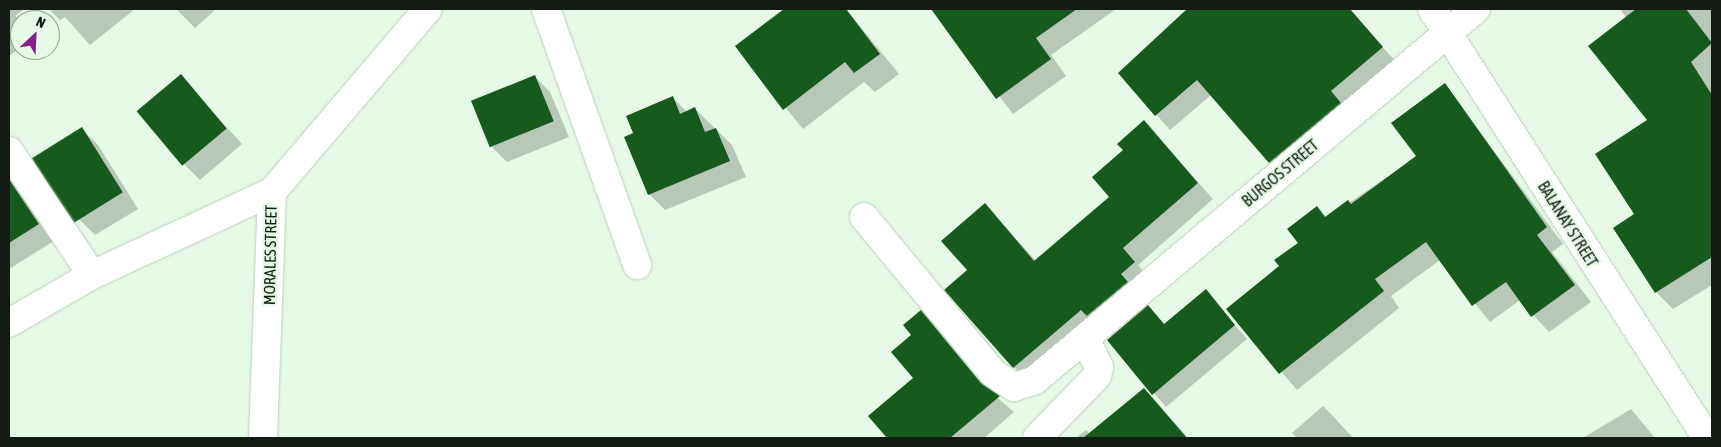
<!DOCTYPE html>
<html>
<head>
<meta charset="utf-8">
<style>
	body { margin:0 }
	#map { position:relative; width:1721px; height:447px; overflow:hidden; background:#e6f9e6; font-family:"Asap Condensed",sans-serif }
	div>[style] { position:absolute }
	[style*='--x'] { left:calc(var(--x)*1px); top:calc(var(--y)*1px); width:calc(var(--w)*1px); rotate:calc(var(--a)*1deg) }
	.shadow>* { inset:0; background:#0003 }
	.building>* { inset:0; background:#165a1e; transform-origin:0 0 }
	.roads { filter:drop-shadow(0 0 1px #bccebc) drop-shadow(0 0 1px #bccebc) }
	.minor>* { height:28px; margin:-14px; padding:0 14px; transform-origin:14px; border-radius:14px; background:#fff }
	span { translate:-50% -50%; white-space:nowrap; text-align:center; line-height:1.15; -webkit-text-stroke:5px #e6f9e6; paint-order:stroke }
	.street-label { font-size:16px; color:#141a14 }
	.frame { position:absolute; inset:0; border:10px solid #141a14; pointer-events:none }
	.north { position:absolute; left:10px; top:10px; width:50px; height:50px; box-sizing:border-box; background:#e6f9e6; border:1px solid #92a092; border-radius:50%; rotate:25deg; font-size:14px; font-weight:700; line-height:20px; text-align:center; color:#141a14 }
	.north::after { content:''; display:block; margin:auto; width:18px; height:22px; background:#84228c; clip-path:polygon(50% 0,100% 100%,50% 72%,0 100%) }
</style>
</head>
<body>
<div id="map">
	<div class="shadow">
		<i style="clip-path:polygon(9px 9px,24px 9px,16px 15px,20px 48px,9px 56px)"></i>
		<i style="clip-path:polygon(49px 9px,135px 9px,90px 45px,65px 17px,60px 20px)"></i>
		<i style="clip-path:polygon(176px 9px,216px 9px,195px 28px)"></i>
		<i style="clip-path:polygon(786px 9px,813px 9px,819px 15px,827px 9px,846px 9px,899px 74px,875px 92px,864px 82px,803px 129px,736px 47px)"></i>
		<i style="clip-path:polygon(946px 9px,1116px 9px,1051px 55px,1066px 76px,1013px 114px,937px 15px)"></i>
		<i style="clip-path:polygon(1190px 9px,1311px 9px,1327px 31px,1350px 11px,1396px 62px,1284px 176px,1211px 95px,1170px 130px,1119px 73px)"></i>
		<i style="clip-path:polygon(1620px 9px,1712px 9px,1712px 285px,1673px 309px,1656px 292px,1636px 215px,1649px 121px,1626px 17px)"></i>
		<i style="clip-path:polygon(180px 76px,242px 144px,200px 180px,184px 164px)"></i>
		<i style="clip-path:polygon(534px 76px,550px 92px,569px 137px,507px 162px,491px 146px)"></i>
		<i style="clip-path:polygon(1445px 85px,1563px 244px,1552px 252px,1591px 302px,1549px 332px,1520px 300px,1490px 322px,1440px 260px,1391px 296px,1399px 308px,1297px 390px,1228px 309px,1281px 266px,1299px 243px,1317px 208px,1327px 218px,1418px 156px)"></i>
		<i style="clip-path:polygon(673px 98px,687px 112px,695px 109px,732px 145px,746px 177px,665px 210px,649px 194px,635px 133px)"></i>
		<i style="clip-path:polygon(1144px 122px,1213px 199px,1138px 265px,1150px 279px,1030px 383px,1014px 367px,969px 271px,985px 205px,1036px 261px,1110px 197px,1124px 150px)"></i>
		<i style="clip-path:polygon(82px 129px,98px 145px,138px 209px,95px 235px,67px 207px,34px 158px)"></i>
		<i style="clip-path:polygon(9px 179px,54px 241px,9px 269px)"></i>
		<i style="clip-path:polygon(1205px 291px,1247px 339px,1166px 407px,1108px 340px,1148px 307px,1165px 325px)"></i>
		<i style="clip-path:polygon(920px 312px,987px 389px,1014px 412px,984px 438px,888px 438px,870px 416px,915px 378px,913px 335px)"></i>
		<i style="clip-path:polygon(1144px 389px,1188px 438px,1076px 438px,1086px 430px,1090px 434px)"></i>
		<i style="clip-path:polygon(1323px 406px,1332px 415px,1353px 438px,1297px 438px,1292px 433px)"></i>
		<i style="clip-path:polygon(1631px 409px,1655px 438px,1583px 438px)"></i>
	</div>
	<div class="building">
		<i style="clip-path:polygon(784px 9px,846px 9px,880px 54px,854px 73px,845px 62px,783px 110px,735px 46px)"></i>
		<i style="clip-path:polygon(931px 9px,1077px 9px,1036px 38px,1051px 59px,996px 99px)"></i>
		<i style="clip-path:polygon(1187px 9px,1350px 9px,1383px 47px,1331px 91px,1341px 103px,1269px 163px,1197px 80px,1155px 116px,1118px 73px)"></i>
		<i style="clip-path:polygon(1636px 9px,1686px 9px,1712px 43px,1691px 62px,1712px 95px,1712px 257px,1655px 293px,1613px 228px,1634px 214px,1595px 154px,1647px 120px,1588px 46px)"></i>
		<i style="left:181px;top:74px;width:71px;height:58px;rotate:50deg"></i>
		<i style="left:535px;top:75px;width:50px;height:69px;rotate:68deg"></i>
		<i style="clip-path:polygon(1445px 83px,1547px 227px,1537px 235px,1575px 285px,1531px 317px,1506px 282px,1472px 306px,1426px 242px,1375px 279px,1384px 291px,1279px 374px,1226px 309px,1279px 266px,1274px 260px,1298px 243px,1287px 229px,1317px 206px,1325px 217px,1348px 200px,1351px 204px,1416px 156px,1391px 123px)"></i>
		<i style="clip-path:polygon(673px 96px,680px 114px,695px 107px,705px 132px,716px 128px,730px 161px,648px 195px,624px 137px,633px 133px,626px 116px)"></i>
		<i style="clip-path:polygon(1144px 120px,1198px 183px,1123px 248px,1135px 262px,1121px 274px,1128px 282px,1087px 316px,1081px 310px,1013px 368px,944px 290px,967px 270px,941px 241px,985px 203px,1034px 261px,1109px 197px,1092px 177px,1123px 150px,1117px 144px)"></i>
		<i style="left:82px;top:127px;width:77px;height:59px;rotate:58deg"></i>
		<i style="clip-path:polygon(9px 179px,39px 224px,9px 243px)"></i>
		<i style="clip-path:polygon(1206px 289px,1235px 325px,1152px 395px,1107px 340px,1148px 305px,1164px 324px)"></i>
		<i style="clip-path:polygon(921px 310px,981px 383px,1000px 396px,950px 438px,887px 438px,868px 416px,913px 378px,891px 352px,911px 335px,903px 325px)"></i>
		<i style="clip-path:polygon(1144px 388px,1187px 438px,1083px 438px)"></i>
	</div>
	<div class="roads">
		<div class="minor">
			<i style="--x:546;--y:9;--w:272;--a:70.4"></i>
			<i style="--x:1432;--y:9;--w:510;--a:57.34"></i>
			<i style="--x:9;--y:151;--w:149;--a:56.2"></i>
			<i style="--x:864;--y:217;--w:202;--a:50.4"></i>
			<i style="--x:993;--y:373;--w:25;--a:34"></i>
			<i style="--x:1014;--y:387;--w:22;--a:-18"></i>
			<i style="--x:1035;--y:380;--w:576;--a:-40.07"></i>
			<i style="--x:9;--y:323;--w:96;--a:-30"></i>
			<i style="--x:92;--y:275;--w:198;--a:-24.8"></i>
			<i style="--x:263;--y:438;--w:246;--a:-87.9"></i>
			<i style="--x:272;--y:192;--w:240;--a:-49.6"></i>
			<i style="--x:1037;--y:438;--w:86;--a:-45.9"></i>
			<i style="--x:1097;--y:376;--w:9;--a:-77"></i>
			<i style="--x:1099;--y:367;--w:32;--a:-116"></i>
		</div>
	</div>
	<div class="street-label">
		<span style="left:1280px;top:173px;rotate:-40deg">BURGOS STREET</span>
		<span style="left:1568px;top:224px;rotate:58deg">BALANAY STREET</span>
		<span style="left:270px;top:255px;rotate:-89deg">MORALES STREET</span>
	</div>
	<div class="frame"></div>
	<div class="north">N</div>
</div>
</body>
</html>
